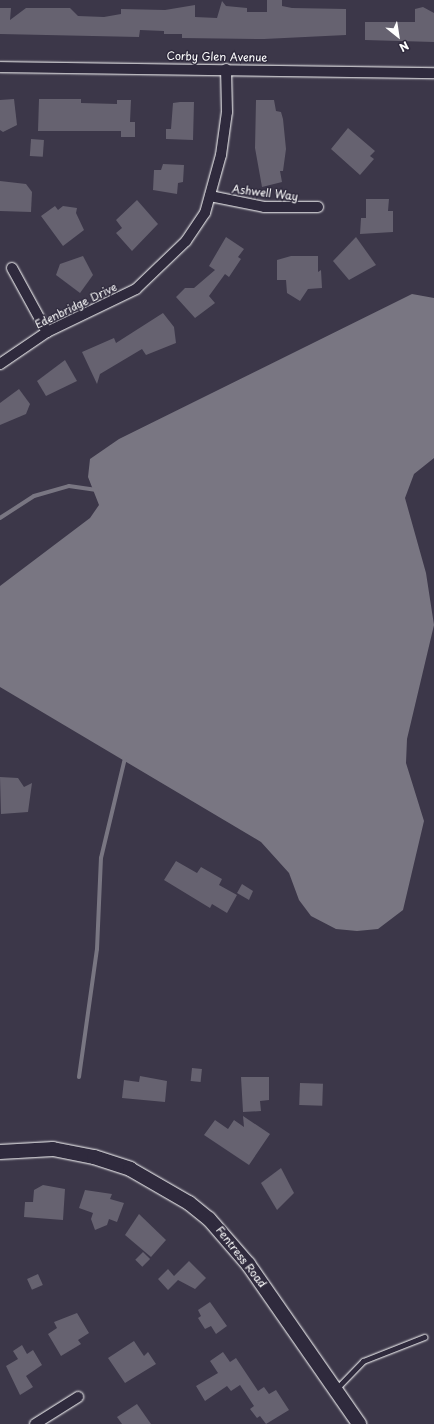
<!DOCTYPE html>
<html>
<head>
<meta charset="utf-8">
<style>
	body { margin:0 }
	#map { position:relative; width:434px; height:1424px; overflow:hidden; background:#3c3749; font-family:"Playpen Sans",sans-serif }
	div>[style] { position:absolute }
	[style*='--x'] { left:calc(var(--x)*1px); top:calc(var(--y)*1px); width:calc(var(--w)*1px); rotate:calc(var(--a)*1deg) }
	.water>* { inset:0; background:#797682 }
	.stream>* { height:4px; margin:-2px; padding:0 2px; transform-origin:2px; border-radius:2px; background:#797682 }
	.building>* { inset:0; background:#666270; transform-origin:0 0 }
	.roads { filter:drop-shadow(0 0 1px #fff) drop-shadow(0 0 1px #fff) }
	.lane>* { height:5px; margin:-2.5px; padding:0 2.5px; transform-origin:2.5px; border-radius:2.5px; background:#2f2a3d }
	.street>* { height:10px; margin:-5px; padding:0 5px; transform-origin:5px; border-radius:5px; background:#2f2a3d }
	.secondary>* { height:14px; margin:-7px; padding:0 7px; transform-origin:7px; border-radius:7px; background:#2f2a3d }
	span { translate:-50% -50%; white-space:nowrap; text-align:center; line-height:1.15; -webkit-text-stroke:3px #2f2a3d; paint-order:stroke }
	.street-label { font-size:11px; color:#fff }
	.north { position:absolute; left:378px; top:16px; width:40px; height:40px; -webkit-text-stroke:3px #2f2a3d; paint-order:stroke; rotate:150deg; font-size:11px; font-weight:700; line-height:16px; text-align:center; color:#fff }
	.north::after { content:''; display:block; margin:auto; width:14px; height:18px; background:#fff; clip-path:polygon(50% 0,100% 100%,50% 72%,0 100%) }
</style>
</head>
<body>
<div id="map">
	<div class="water">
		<i style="clip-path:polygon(412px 294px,434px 298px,434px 458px,414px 474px,405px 498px,426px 573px,434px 625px,407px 739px,406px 763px,424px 821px,403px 910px,378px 929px,357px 931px,336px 929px,311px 916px,299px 900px,289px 873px,261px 842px,0 687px,0 586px,90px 518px,99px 505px,88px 477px,90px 459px,119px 439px)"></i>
	</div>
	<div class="stream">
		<i style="--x:0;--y:518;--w:40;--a:-32.9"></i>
		<i style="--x:34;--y:496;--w:36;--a:-16"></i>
		<i style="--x:69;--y:486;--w:28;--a:8"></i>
		<i style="--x:79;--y:1077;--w:129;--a:-82"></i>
		<i style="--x:97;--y:949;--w:91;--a:-87.5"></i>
		<i style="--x:101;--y:858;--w:103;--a:-76.5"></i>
	</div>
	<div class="building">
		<i style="clip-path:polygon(267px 0,282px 0,282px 6px,292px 8px,346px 9px,346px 35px,264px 39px,182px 38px,182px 34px,164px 34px,164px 31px,140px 30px,139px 37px,0 34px,0 8px,11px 8px,10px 20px,26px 8px,70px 8px,78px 16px,104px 17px,121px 14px,121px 9px,165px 10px,195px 5px,195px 17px,217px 18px,222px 1px,226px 6px,247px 8px,247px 12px,267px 12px)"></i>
		<i style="clip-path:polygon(423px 7px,434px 13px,434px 42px,365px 40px,365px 22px,415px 22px,415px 9px)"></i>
		<i style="clip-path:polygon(14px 99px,17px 125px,3px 132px,0 130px,0 100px)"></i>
		<i style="clip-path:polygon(39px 99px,81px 99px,81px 103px,117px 104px,117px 100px,131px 100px,130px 122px,135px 122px,135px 137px,121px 137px,121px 131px,38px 131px)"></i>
		<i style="clip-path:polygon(256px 100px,274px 100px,276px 111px,281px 112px,283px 119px,286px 149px,283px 171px,280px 171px,282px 182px,262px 187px,255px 148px)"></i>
		<i style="clip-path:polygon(180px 102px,194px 102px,193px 140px,166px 139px,166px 129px,171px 129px,173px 103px)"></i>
		<i style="clip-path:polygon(348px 128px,375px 151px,370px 156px,374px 159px,360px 175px,331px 149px)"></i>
		<i style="left:31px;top:139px;width:13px;height:17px;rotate:4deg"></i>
		<i style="clip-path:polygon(163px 164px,184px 165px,183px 182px,178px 183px,177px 194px,153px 190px,154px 170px,161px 170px)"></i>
		<i style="clip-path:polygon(0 181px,26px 184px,32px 192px,31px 212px,0 211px)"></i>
		<i style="clip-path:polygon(366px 199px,389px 199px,388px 211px,393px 211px,393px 232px,360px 234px,361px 218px,366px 218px)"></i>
		<i style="clip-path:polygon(137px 200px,158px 224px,132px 251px,116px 233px,122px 228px,116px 220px)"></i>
		<i style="clip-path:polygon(55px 206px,58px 210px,63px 206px,77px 208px,76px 213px,84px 230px,63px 246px,41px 216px)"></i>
		<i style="clip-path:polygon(226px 237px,244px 249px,238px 257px,241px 259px,229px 277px,225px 274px,209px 296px,215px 303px,195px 318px,176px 297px,185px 288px,194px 288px,215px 270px,209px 266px)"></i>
		<i style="clip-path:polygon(356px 237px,376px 265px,349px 280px,333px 261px)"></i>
		<i style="clip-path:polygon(83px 256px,93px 275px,80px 293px,56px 275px,60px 264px)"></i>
		<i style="clip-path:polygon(291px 256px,318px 256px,318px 272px,321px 270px,322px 288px,308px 289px,300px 301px,287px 293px,286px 280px,277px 280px,277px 260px)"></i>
		<i style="clip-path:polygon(163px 313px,174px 327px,176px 343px,146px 355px,142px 349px,100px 374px,97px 384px,82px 352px,114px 338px,116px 343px)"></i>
		<i style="clip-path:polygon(65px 360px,77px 381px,46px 396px,37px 381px)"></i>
		<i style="clip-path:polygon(19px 389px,30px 404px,26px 414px,0 425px,0 403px)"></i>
		<i style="clip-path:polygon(0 777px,18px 778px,24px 787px,32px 783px,28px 812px,1px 814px)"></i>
		<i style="clip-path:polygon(176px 861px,197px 873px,201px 867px,222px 879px,219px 885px,237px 895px,227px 913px,212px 904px,210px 908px,164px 880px)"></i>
		<i style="clip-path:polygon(242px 884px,253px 891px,249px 900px,237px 893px)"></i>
		<i style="left:192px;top:1068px;width:10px;height:13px;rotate:6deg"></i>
		<i style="clip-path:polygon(140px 1076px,167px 1081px,165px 1102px,122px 1098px,124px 1080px,139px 1082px)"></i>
		<i style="clip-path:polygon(241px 1077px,269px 1077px,269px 1100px,260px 1101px,261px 1111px,243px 1112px)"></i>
		<i style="left:300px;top:1083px;width:23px;height:22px;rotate:2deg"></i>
		<i style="clip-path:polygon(243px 1116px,270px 1134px,249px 1165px,204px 1135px,215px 1120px,228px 1129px,234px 1120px,244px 1127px)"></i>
		<i style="clip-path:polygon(281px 1168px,294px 1193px,277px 1210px,261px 1183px)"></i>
		<i style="clip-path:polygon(43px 1185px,65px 1189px,63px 1220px,24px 1217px,25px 1202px,33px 1202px,34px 1190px)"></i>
		<i style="clip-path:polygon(85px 1190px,112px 1194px,110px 1199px,124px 1203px,117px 1222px,109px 1219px,107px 1225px,95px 1230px,91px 1219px,93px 1213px,79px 1208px)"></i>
		<i style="clip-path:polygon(139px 1214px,166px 1240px,151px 1257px,125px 1235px)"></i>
		<i style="left:143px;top:1252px;width:10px;height:11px;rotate:45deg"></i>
		<i style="clip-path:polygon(189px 1261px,206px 1278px,195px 1289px,178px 1280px,168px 1290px,158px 1279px,168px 1269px,174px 1276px)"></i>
		<i style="left:38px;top:1274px;width:12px;height:12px;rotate:66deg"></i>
		<i style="clip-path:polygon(210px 1302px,227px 1326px,216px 1334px,211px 1326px,205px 1329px,198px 1318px,201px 1316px,198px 1310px)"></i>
		<i style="clip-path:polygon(77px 1313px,89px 1333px,78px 1340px,81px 1344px,61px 1356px,48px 1334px,57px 1328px,54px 1322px)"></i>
		<i style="clip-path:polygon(134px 1341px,144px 1356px,148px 1352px,156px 1364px,125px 1383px,108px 1358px)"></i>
		<i style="clip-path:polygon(22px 1345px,27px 1354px,33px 1350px,42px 1365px,26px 1376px,33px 1387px,20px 1395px,6px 1366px,18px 1359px,13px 1351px)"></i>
		<i style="clip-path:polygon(223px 1352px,230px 1362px,236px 1358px,258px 1391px,264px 1387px,269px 1394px,276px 1390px,289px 1410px,266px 1424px,260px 1416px,257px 1418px,250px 1409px,254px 1406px,240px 1385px,231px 1391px,227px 1386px,205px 1401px,196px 1386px,218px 1373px,210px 1361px)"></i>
		<i style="clip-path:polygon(137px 1404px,151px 1424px,122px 1424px,117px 1417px)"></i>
	</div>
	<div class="roads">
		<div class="lane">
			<i style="--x:336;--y:1389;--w:39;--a:-46"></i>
			<i style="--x:363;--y:1361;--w:66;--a:-21.5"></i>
		</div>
		<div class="street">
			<i style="--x:0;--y:67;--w:434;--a:0.8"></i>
			<i style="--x:210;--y:196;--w:55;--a:11.5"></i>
			<i style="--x:264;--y:207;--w:54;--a:0"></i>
			<i style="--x:12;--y:268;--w:73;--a:61.3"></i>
			<i style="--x:0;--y:364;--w:57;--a:-34.2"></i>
			<i style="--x:47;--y:332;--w:99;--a:-25.8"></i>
			<i style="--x:136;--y:289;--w:69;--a:-43.8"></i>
			<i style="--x:186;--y:241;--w:34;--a:-56"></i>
			<i style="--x:205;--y:213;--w:60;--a:-74.6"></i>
			<i style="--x:221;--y:155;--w:43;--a:-82.1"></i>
			<i style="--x:227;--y:112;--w:43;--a:-91.3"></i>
			<i style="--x:35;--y:1424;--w:51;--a:-32.1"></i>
		</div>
		<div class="secondary">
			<i style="--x:0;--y:1152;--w:53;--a:-3.2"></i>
			<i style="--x:53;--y:1149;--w:42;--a:11"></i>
			<i style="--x:94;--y:1157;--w:38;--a:18"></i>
			<i style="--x:130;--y:1169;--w:68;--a:30"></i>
			<i style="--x:189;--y:1203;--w:26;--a:39"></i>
			<i style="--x:209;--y:1219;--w:60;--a:49.1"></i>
			<i style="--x:248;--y:1264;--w:195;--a:55.2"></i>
		</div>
	</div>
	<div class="street-label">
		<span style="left:217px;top:57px;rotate:1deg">Corby Glen Avenue</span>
		<span style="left:265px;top:193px;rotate:7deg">Ashwell Way</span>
		<span style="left:76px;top:306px;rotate:-26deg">Edenbridge Drive</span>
		<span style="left:241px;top:1257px;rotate:52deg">Fentress Road</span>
	</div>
	<div class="north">N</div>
</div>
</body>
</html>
